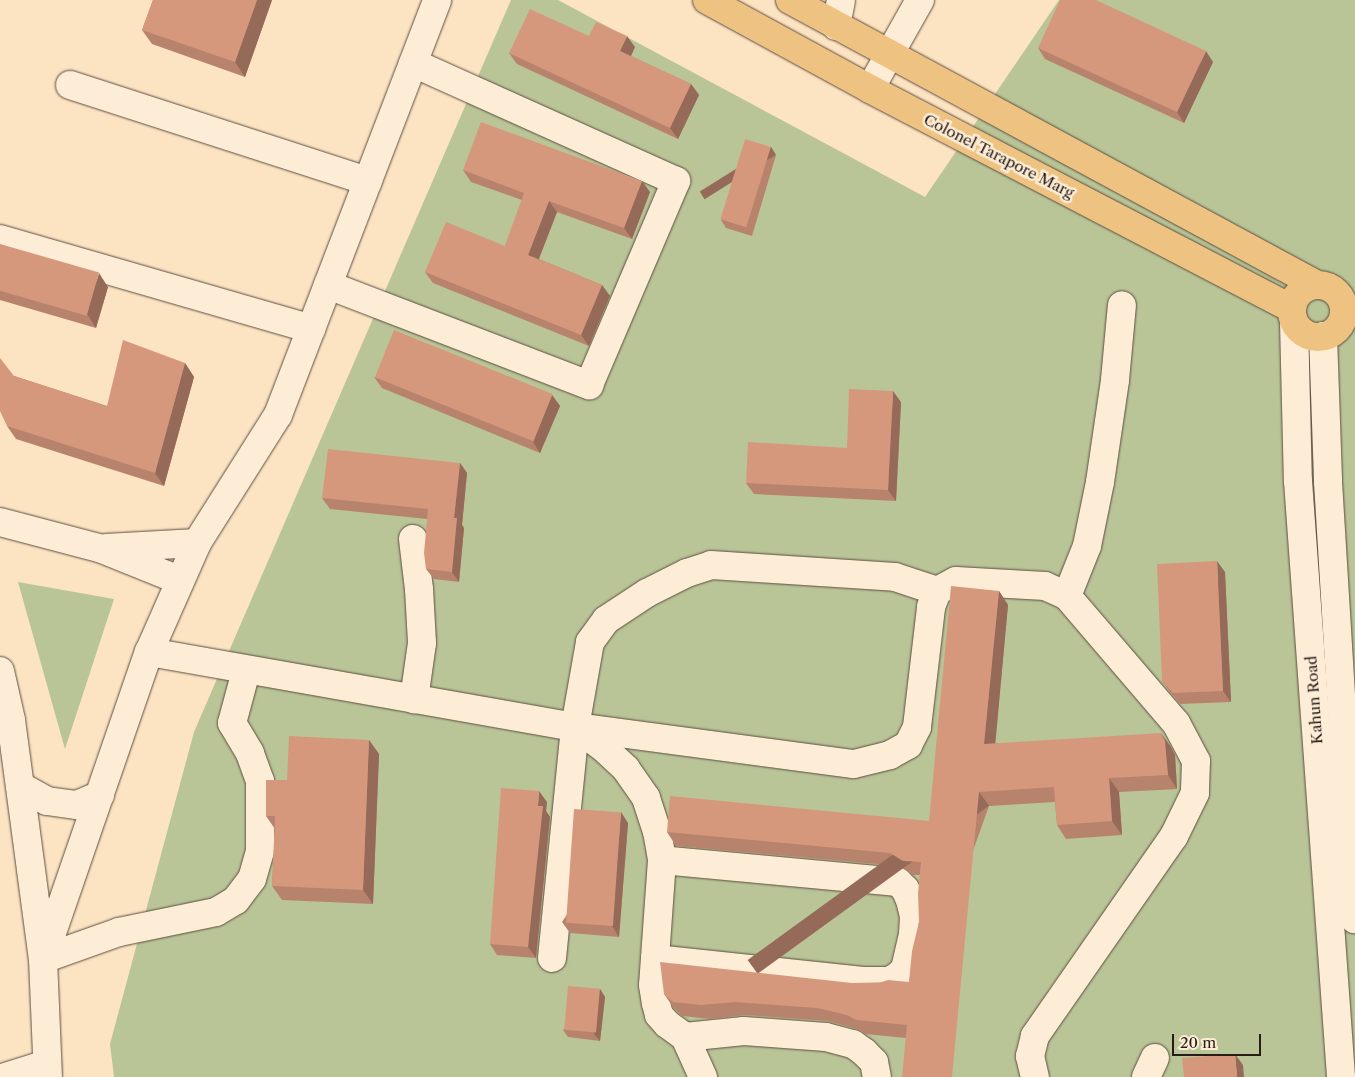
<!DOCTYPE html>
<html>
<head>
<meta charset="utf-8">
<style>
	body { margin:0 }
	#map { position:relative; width:1355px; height:1077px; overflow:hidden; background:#fce3c1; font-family:"Libre Caslon Text",serif }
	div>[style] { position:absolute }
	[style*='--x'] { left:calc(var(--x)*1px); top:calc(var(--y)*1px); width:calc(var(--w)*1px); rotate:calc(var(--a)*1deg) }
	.green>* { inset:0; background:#bac597 }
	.roads { filter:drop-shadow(0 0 1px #5c4e42) drop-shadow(0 0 1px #5c4e42) }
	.minor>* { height:28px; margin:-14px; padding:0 14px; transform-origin:14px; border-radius:14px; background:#fdedd7 }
	.major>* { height:28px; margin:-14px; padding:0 14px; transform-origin:14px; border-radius:14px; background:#eec280 }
	.major>.ring { margin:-14px; padding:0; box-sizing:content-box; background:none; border:28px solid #eec280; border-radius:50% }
	.wall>* { inset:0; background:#b8836c }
	.shaded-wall>* { inset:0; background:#966a58; transform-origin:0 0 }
	.building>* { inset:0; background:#d6987d; transform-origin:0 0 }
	span { translate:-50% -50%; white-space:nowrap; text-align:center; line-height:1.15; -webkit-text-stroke:5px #fdedd7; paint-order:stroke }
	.street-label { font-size:15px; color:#271c17 }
	.scale { position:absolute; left:1172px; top:1034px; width:89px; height:22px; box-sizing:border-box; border:2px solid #271c17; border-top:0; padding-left:6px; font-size:15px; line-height:18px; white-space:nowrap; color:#271c17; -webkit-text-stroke:4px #fdedd7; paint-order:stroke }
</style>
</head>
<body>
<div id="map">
	<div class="green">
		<i style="clip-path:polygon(511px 0,558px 0,925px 197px,1059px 0,1355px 0,1355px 1077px,114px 1077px,110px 1044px,194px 732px)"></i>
		<i style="clip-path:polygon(18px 582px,114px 599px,65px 749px)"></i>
	</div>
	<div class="roads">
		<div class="minor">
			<i style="--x:836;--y:26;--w:26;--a:-79"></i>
			<i style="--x:70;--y:85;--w:313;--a:17.9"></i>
			<i style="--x:870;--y:89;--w:102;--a:-60.7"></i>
			<i style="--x:0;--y:239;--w:324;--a:16.1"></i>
			<i style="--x:328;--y:285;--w:280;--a:21"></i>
			<i style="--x:589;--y:385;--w:222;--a:-66.9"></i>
			<i style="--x:676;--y:181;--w:288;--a:-155.8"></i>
			<i style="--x:1294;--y:322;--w:159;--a:88.6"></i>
			<i style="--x:1298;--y:481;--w:598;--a:85.87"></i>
			<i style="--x:1323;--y:336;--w:146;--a:88"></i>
			<i style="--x:1328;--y:482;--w:438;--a:86.5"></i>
			<i style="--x:0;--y:522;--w:106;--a:14.8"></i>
			<i style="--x:102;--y:549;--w:83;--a:21.9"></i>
			<i style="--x:413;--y:539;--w:50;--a:83.2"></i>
			<i style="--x:419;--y:589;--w:54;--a:86.8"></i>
			<i style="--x:422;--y:643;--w:57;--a:98.1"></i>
			<i style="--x:106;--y:548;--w:91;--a:-3.1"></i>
			<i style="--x:1067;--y:596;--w:54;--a:-68.2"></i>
			<i style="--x:1087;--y:546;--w:65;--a:-78.5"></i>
			<i style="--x:1100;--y:482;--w:103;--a:-81.6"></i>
			<i style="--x:1115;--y:380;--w:75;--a:-84.7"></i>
			<i style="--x:149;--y:652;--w:433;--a:10"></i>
			<i style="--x:575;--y:727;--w:281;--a:7.6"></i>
			<i style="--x:854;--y:764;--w:37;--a:-14"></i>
			<i style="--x:890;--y:755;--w:21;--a:-29"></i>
			<i style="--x:908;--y:745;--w:20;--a:-63"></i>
			<i style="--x:917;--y:727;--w:121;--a:-83.3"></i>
			<i style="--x:931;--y:607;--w:17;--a:-69"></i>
			<i style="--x:937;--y:591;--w:21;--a:-28"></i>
			<i style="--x:956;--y:581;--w:89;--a:3.2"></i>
			<i style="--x:1045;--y:586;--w:24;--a:24"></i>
			<i style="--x:1067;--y:596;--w:167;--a:49.4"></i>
			<i style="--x:1176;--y:723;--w:43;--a:62.2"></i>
			<i style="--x:1196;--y:761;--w:32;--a:92"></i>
			<i style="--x:1195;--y:793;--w:48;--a:116"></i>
			<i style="--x:1174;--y:836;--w:244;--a:124.8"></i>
			<i style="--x:1035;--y:1036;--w:21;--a:104"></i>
			<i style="--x:1030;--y:1056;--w:22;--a:77"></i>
			<i style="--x:0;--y:671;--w:50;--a:77.3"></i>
			<i style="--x:11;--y:720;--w:241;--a:82.4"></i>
			<i style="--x:43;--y:959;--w:118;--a:87.6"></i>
			<i style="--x:577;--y:728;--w:38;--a:37"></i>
			<i style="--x:607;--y:751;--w:26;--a:43"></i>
			<i style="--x:626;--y:769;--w:35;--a:55"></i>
			<i style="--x:646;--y:798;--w:35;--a:72"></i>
			<i style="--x:657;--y:831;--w:29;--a:80"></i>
			<i style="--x:662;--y:860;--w:125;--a:94.1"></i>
			<i style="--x:653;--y:985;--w:18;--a:81"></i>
			<i style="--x:656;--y:1003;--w:12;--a:76"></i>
			<i style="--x:659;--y:1015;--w:12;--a:48"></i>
			<i style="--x:667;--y:1024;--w:22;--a:36"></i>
			<i style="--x:685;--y:1037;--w:44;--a:65.8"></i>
			<i style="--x:20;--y:786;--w:31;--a:29"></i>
			<i style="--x:47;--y:801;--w:30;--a:8"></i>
			<i style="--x:77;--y:805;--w:25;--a:-23"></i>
			<i style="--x:552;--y:958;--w:232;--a:-84.3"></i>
			<i style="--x:575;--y:727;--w:86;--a:-80"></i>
			<i style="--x:590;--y:642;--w:27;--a:-54"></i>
			<i style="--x:606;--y:620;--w:49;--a:-33.4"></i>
			<i style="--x:647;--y:593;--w:45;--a:-26.6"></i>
			<i style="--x:687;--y:573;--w:25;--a:-18"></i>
			<i style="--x:711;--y:565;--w:184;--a:3.7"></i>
			<i style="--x:895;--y:577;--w:44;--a:18.4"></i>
			<i style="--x:43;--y:959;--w:325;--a:-71"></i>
			<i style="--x:149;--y:652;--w:119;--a:-66.2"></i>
			<i style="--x:197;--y:543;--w:151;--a:-57.7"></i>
			<i style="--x:278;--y:415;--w:444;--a:-69"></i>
			<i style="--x:43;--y:959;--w:81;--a:-19.6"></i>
			<i style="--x:119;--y:932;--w:99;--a:-11.7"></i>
			<i style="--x:216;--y:912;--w:23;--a:-31"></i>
			<i style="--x:236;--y:900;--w:26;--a:-53"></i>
			<i style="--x:252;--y:879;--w:29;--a:-74"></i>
			<i style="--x:260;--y:851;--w:70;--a:-90"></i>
			<i style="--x:260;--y:781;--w:30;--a:-110"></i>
			<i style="--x:250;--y:753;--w:35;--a:-121"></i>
			<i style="--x:232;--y:723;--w:54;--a:-74.9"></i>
			<i style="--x:655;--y:959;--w:209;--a:6"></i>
			<i style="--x:863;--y:981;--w:26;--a:0"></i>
			<i style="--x:889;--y:981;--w:10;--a:-29"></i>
			<i style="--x:898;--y:976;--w:10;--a:-45"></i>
			<i style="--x:905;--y:969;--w:35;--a:-77"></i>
			<i style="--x:913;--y:935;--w:19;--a:-87"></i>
			<i style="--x:914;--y:916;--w:16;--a:-104"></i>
			<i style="--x:910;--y:900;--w:12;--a:-114"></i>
			<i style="--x:905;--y:889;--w:10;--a:-135"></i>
			<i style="--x:898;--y:882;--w:237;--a:-174.7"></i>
			<i style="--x:685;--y:1037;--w:59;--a:-5.8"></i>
			<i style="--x:744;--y:1031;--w:82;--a:4.2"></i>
			<i style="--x:826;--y:1037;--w:28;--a:15"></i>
			<i style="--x:853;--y:1044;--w:14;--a:36"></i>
			<i style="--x:864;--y:1052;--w:14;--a:45"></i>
			<i style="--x:874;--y:1062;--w:15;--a:79"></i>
			<i style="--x:5;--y:1077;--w:44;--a:-17.2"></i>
			<i style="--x:1146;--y:1077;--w:21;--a:-65"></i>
		</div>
		<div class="major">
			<i style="--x:707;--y:0;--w:186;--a:28.6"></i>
			<i style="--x:870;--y:89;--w:476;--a:27.5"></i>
			<i style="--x:790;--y:0;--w:599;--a:28.4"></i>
			<i class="ring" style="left:1292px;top:285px;width:24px;height:24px"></i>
		</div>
	</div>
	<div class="wall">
		<i style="clip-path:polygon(153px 0,272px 0,245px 77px,152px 44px,142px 30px)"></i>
		<i style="clip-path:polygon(589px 36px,635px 47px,631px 56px,691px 84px,699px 95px,678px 139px,517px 64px,509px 53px)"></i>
		<i style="clip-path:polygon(1038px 48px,1213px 62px,1184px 123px,1045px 59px)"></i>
		<i style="clip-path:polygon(771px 147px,776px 155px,752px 236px,726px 228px,721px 220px)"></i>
		<i style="clip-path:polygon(463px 170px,642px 181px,650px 192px,632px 239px,557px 212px,539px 259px,602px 285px,610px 296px,589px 346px,433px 283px,425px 272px,505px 246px,522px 200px,471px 182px)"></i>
		<i style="clip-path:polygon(0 244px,108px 287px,96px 328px,0 300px)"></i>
		<i style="clip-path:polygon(185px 363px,194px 377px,164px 486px,16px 439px,7px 426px,14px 376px,107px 406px)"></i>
		<i style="clip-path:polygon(374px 377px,552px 395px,560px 406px,540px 453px,382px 388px)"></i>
		<i style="clip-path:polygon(901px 402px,896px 501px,754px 494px,746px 483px,847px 448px)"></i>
		<i style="clip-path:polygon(460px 463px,467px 473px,462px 525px,464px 528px,459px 582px,434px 579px,426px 569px,427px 519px,330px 509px,322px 498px)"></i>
		<i style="clip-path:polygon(1225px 572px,1231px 702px,1180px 704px,1170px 692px,1162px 681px)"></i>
		<i style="clip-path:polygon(999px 591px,1008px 605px,995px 743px,1171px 747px,1175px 755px,1177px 789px,1119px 792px,1122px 835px,1066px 839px,1057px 825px,1055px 802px,989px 806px,906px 1038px,865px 1034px,857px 1029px,827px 1021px,745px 1015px,711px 1019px,682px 1016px,673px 1007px,664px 994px,852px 983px,909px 982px,919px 922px,920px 875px,913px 875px,899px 866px,676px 846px,667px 832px,929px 821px)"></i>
		<i style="clip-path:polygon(369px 740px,379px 754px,373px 904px,282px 900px,272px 886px,275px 829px,266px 816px,287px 780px)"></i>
		<i style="clip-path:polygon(547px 802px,546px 811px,550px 817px,536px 958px,497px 955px,490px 944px)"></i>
		<i style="clip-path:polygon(628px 823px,619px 937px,570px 933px,562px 922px)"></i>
		<i style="clip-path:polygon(600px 989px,605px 997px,600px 1041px,568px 1037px,563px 1030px)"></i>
	</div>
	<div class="shaded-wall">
		<i style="clip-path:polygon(257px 0,272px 0,245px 77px,235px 62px)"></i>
		<i style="clip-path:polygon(627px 36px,635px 47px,628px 62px,620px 51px)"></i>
		<i style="clip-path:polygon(1206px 51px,1213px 62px,1184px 123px,1177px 112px)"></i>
		<i style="clip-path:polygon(691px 84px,699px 95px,678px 139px,670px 128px)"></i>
		<i style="left:771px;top:147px;width:9px;height:84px;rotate:58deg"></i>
		<i style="clip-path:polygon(642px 181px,650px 192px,632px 239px,624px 228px)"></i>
		<i style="clip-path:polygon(549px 201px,557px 212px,536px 266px,528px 255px)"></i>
		<i style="clip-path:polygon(99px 273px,108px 287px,96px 328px,87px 314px)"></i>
		<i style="clip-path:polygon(602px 285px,610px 296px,589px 346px,581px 335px)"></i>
		<i style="clip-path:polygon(185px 363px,194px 377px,164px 486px,155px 473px)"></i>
		<i style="clip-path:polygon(893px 391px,901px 402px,896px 501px,888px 490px)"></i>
		<i style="clip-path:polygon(552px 395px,560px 406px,540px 453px,533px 442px)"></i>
		<i style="clip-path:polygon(460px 463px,467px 473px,462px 525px,464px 528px,459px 582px,452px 572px,454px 518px)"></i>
		<i style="clip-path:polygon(1217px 561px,1225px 572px,1231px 702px,1223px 691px)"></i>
		<i style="clip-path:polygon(999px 591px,1008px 605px,994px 758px,984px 744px)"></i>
		<i style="clip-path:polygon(1161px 733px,1171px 747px,1175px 755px,1177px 789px,1168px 775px)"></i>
		<i style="clip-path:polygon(369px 740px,379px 754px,373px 904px,363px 890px)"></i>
		<i style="clip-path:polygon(1109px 778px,1119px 792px,1122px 835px,1112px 821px)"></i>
		<i style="clip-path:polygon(539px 791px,547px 802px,546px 811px,550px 817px,536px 958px,528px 947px)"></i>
		<i style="left:979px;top:792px;width:17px;height:286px;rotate:54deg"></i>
		<i style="clip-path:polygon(621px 812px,628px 823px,619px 937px,612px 926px)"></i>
		<i style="clip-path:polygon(600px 989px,605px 997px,600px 1041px,594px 1034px)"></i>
		<i style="clip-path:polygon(1235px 1054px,1243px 1065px,1244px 1077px,1237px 1077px)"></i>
	</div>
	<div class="building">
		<i style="clip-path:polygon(153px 0,257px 0,235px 62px,142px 30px)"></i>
		<i style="clip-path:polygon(1060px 0,1096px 0,1206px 51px,1177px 112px,1038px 48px)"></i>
		<i style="clip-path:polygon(530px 9px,589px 36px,596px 22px,627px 36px,620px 51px,691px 84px,670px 128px,509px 53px)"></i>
		<i style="clip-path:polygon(481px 122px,642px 181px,624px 228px,549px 201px,528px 255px,602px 285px,581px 335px,425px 272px,446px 222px,505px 246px,524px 193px,463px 170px)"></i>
		<i style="left:745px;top:139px;width:27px;height:84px;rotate:17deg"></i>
		<i style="left:0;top:244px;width:103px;height:45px;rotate:16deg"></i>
		<i style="left:394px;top:330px;width:171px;height:51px;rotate:22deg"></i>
		<i style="clip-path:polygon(123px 340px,185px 363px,155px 473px,7px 426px,0 411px,0 358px,14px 376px,107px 406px)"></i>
		<i style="clip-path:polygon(849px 389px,893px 391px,888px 490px,746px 483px,748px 442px,847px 448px)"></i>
		<i style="clip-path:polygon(328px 449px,460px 463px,454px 518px,457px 518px,452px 572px,426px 569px,424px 553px,428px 509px,322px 498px)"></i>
		<i style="clip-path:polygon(1217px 561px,1223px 691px,1173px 693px,1162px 681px,1157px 564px)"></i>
		<i style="clip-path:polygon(951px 586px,999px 591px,984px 744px,1161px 733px,1165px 741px,1168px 775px,1109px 778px,1112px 821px,1057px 825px,1054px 787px,979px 792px,952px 1077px,902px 1077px,907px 1025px,856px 1020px,847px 1015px,817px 1008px,735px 1002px,701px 1005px,673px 1002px,664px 994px,660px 962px,852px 983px,879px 983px,888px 980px,909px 982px,912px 951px,919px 922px,918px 893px,921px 862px,903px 861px,890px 853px,667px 832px,670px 796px,929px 821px)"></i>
		<i style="clip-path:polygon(289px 736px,369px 740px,363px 890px,272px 886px,275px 816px,266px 816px,266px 780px,287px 780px)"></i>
		<i style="clip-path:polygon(501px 788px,539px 791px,538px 806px,543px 806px,528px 947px,490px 944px)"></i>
		<i style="left:574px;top:809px;width:47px;height:114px;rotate:4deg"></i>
		<i style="left:568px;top:986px;width:32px;height:44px;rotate:5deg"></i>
		<i style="clip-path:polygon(1235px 1054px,1237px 1077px,1184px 1077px,1182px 1058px)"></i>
	</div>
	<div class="street-label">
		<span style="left:999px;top:156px;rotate:27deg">Colonel Tarapore Marg</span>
		<span style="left:1314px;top:700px;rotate:-94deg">Kahun Road</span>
	</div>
	<div class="scale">20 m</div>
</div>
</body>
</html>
